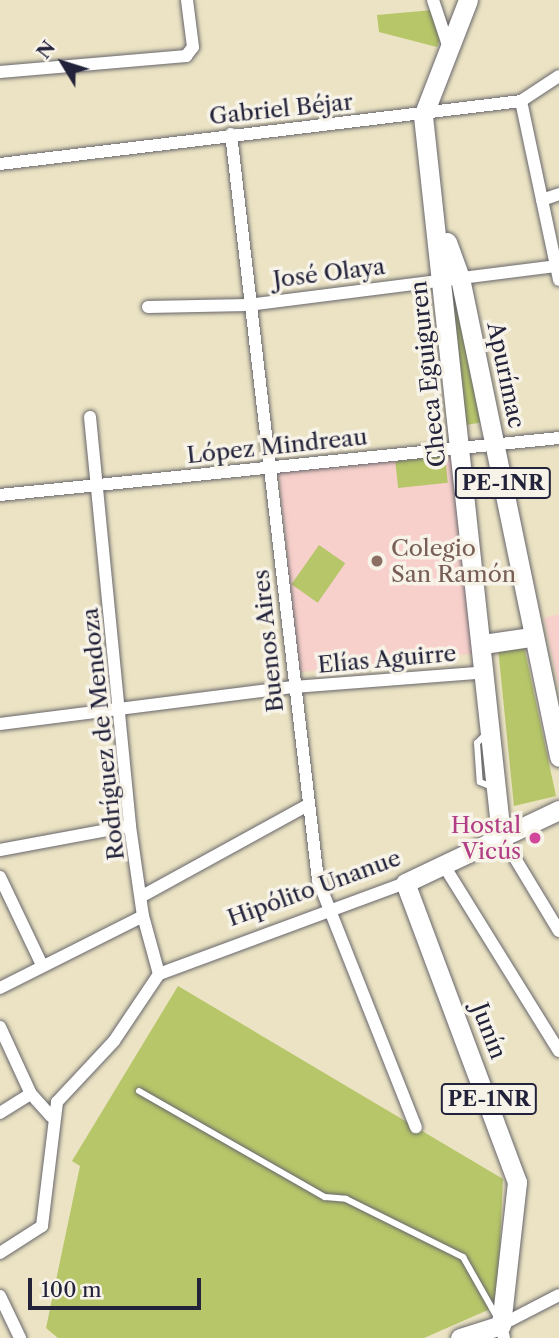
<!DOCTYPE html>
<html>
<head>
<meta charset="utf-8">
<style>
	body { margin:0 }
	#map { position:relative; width:559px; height:1338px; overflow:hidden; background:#ebe3c3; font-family:"Libre Caslon Text",serif }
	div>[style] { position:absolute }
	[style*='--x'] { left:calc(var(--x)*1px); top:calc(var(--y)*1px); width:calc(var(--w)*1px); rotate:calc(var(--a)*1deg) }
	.built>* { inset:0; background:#f7d0cb; transform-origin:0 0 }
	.green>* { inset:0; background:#b6c669; transform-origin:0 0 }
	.roads { filter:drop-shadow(0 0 2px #68666b) drop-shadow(0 0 2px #68666b) }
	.lane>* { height:6px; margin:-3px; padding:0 3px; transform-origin:3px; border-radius:3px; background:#fff }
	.street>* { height:12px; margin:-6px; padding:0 6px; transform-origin:6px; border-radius:6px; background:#fff }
	.primary>* { height:19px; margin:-9.5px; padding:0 9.5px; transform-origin:9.5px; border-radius:9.5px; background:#fff }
	.dots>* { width:19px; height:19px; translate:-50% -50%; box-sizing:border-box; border:4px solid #f7f3e8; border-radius:50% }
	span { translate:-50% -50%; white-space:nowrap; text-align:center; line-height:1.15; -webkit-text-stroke:7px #f7f3e8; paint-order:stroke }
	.shield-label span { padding:2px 5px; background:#f7f3e8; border:2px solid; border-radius:5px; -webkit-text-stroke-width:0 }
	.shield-label { font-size:21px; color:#22223b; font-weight:700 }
	.street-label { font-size:23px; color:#22223b }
	.education-label { font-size:23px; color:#785e54 }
	.left { translate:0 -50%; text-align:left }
	.hotel-label { font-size:23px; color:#b23c85 }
	.right { translate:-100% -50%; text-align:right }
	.north { position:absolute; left:28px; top:28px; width:70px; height:70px; -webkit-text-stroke:5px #f7f3e8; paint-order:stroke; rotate:308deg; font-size:19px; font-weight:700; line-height:28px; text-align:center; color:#22223b }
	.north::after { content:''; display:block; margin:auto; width:24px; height:32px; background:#22223b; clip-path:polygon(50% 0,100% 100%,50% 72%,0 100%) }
	.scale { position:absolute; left:28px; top:1278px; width:173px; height:32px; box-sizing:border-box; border:4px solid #22223b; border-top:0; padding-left:9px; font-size:21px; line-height:24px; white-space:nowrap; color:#22223b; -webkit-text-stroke:5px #f7f3e8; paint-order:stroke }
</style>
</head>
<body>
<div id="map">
	<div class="built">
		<i style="left:452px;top:449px;width:206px;height:175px;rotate:84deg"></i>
		<i style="clip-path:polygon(559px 614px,559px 689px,544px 618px)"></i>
	</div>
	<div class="green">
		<i style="clip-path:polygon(433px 10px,442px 34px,437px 47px,379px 32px,377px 15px)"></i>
		<i style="clip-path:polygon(454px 284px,484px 422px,466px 425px,448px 285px)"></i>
		<i style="left:445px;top:456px;width:27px;height:50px;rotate:84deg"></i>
		<i style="left:319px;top:545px;width:32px;height:48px;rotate:35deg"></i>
		<i style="clip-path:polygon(523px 642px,556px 796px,514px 806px,498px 648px)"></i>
		<i style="clip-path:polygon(178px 986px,503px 1179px,497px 1306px,424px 1338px,58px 1338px,46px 1328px,80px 1166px,72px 1161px)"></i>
	</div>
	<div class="roads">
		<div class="lane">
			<i style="--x:487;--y:733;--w:14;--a:135"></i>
			<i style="--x:477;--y:743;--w:39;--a:86"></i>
			<i style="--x:480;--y:782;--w:13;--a:23"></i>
			<i style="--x:139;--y:1091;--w:214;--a:29.7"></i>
			<i style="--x:325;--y:1197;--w:21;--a:5"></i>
			<i style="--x:346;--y:1199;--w:131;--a:26.4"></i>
			<i style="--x:463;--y:1257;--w:69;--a:60.5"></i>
		</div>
		<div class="street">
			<i style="--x:433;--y:0;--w:51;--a:71.6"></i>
			<i style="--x:0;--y:72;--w:187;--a:-4.9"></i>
			<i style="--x:186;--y:56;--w:11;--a:-52"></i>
			<i style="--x:193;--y:47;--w:47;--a:-97.3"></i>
			<i style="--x:521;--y:101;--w:183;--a:78"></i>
			<i style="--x:231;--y:134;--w:751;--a:83.35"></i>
			<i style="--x:318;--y:880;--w:266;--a:68.4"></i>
			<i style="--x:0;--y:164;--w:525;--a:-6.89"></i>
			<i style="--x:521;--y:101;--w:45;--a:-33.3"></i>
			<i style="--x:542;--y:200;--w:18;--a:-19"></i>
			<i style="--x:148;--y:307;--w:100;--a:-1.1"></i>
			<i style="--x:248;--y:305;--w:310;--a:-7.2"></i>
			<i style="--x:90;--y:417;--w:411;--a:84.4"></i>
			<i style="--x:130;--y:826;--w:91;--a:81.8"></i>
			<i style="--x:143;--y:916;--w:60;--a:74.6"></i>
			<i style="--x:0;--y:495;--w:562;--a:-5.82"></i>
			<i style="--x:0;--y:724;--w:295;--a:-7.2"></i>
			<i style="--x:293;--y:687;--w:194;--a:-4.4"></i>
			<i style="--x:501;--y:835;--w:112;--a:58.9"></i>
			<i style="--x:0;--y:850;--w:132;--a:-10.5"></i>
			<i style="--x:443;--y:864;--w:220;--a:58.2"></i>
			<i style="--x:0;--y:877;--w:95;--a:64.5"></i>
			<i style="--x:144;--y:895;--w:187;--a:-28.8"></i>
			<i style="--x:159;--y:974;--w:262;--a:-20.3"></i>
			<i style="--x:0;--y:988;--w:160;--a:-26.7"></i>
			<i style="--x:0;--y:1027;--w:74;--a:65.2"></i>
			<i style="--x:31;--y:1094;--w:30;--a:48"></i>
			<i style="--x:0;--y:1113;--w:36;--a:-32"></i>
			<i style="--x:0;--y:1253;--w:50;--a:-32.7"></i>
			<i style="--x:42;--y:1226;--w:125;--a:-83.1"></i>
			<i style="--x:57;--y:1102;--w:83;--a:-46.9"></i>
			<i style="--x:114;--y:1041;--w:81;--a:-56.1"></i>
			<i style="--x:0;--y:1296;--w:47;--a:64.5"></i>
			<i style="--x:504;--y:1338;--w:13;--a:-103"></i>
			<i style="--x:501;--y:1325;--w:65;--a:-27.3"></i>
		</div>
		<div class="primary">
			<i style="--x:468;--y:0;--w:124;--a:111.2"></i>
			<i style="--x:423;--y:116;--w:723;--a:83.81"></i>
			<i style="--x:447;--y:242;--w:38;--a:70"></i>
			<i style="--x:460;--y:278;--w:489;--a:78.3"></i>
			<i style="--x:483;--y:644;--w:49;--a:-8.3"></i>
			<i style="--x:460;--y:1338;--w:43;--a:-17.6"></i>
			<i style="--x:501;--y:1325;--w:144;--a:-83.6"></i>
			<i style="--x:517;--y:1182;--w:319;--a:-110.5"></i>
			<i style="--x:405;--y:883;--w:170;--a:-25.4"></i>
		</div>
	</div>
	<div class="dots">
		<i style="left:377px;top:561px;background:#8d6e63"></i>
		<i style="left:535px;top:838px;background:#d1479c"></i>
	</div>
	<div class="shield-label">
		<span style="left:503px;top:483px">PE-1NR</span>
		<span style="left:489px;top:1099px">PE-1NR</span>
	</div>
	<div class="street-label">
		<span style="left:281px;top:109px;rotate:-6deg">Gabriel Béjar</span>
		<span style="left:329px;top:273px;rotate:-7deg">José Olaya</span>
		<span style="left:428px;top:374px;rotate:-96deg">Checa Eguiguren</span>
		<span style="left:506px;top:375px;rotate:78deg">Apurímac</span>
		<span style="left:277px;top:446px;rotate:-6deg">López Mindreau</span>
		<span style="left:268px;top:641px;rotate:-96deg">Buenos Aires</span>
		<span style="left:387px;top:659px;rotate:-5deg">Elías Aguirre</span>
		<span style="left:103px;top:734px;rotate:-96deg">Rodríguez de Mendoza</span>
		<span style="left:314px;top:888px;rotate:-20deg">Hipólito Unanue</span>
		<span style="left:489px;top:1031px;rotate:69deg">Junín</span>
	</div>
	<div class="education-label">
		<span class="left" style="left:391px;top:561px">Colegio<br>San Ramón</span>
	</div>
	<div class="hotel-label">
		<span class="right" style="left:521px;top:838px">Hostal<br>Vicús</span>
	</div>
	<div class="north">N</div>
	<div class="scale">100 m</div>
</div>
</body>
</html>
